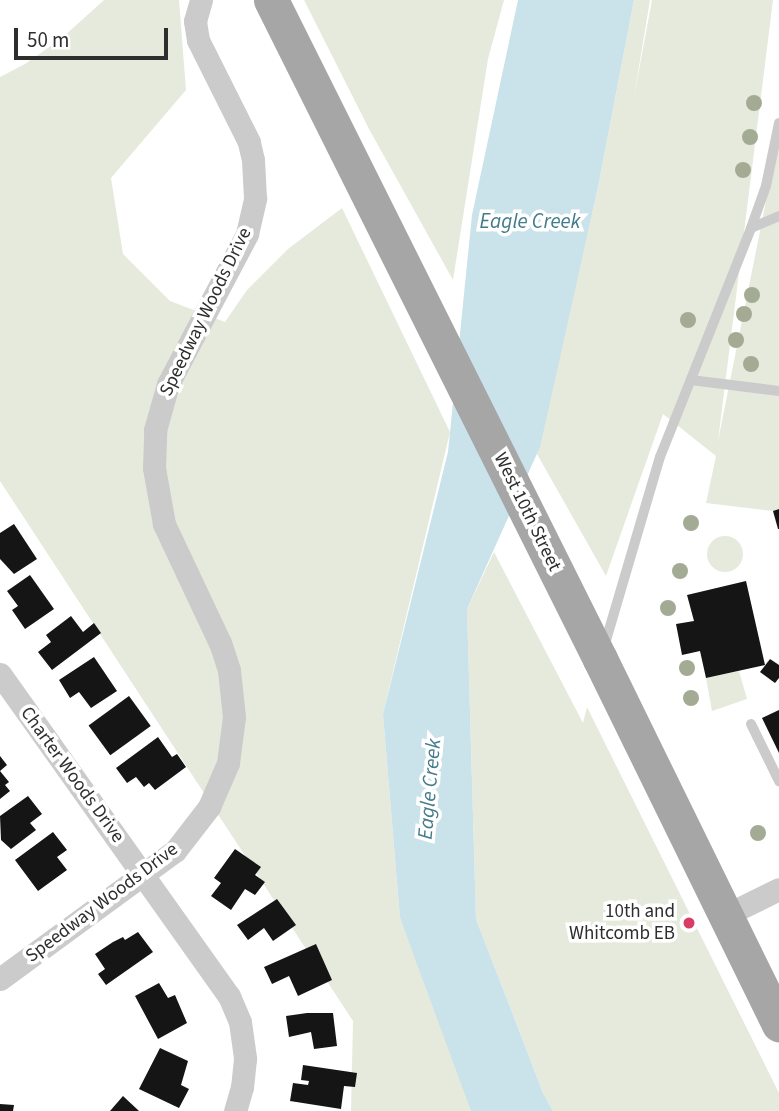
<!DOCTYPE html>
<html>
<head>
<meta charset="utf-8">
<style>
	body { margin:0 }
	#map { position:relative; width:779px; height:1111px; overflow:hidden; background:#fff; font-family:"Source Sans 3",sans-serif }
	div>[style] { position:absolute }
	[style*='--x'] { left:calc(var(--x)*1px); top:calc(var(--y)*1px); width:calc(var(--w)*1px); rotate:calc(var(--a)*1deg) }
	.green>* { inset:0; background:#e6eadd }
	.round { border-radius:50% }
	.water>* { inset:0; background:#cae2e9 }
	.building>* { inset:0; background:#151515; transform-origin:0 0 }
	.lane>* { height:10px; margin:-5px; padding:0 5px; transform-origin:5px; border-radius:5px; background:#cbcbcb }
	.street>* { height:23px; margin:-11.5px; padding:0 11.5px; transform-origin:11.5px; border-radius:11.5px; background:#cbcbcb }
	.primary>* { height:35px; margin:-17.5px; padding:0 17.5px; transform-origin:17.5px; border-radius:17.5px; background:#a6a6a6 }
	.trees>* { width:16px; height:16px; margin:-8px; border-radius:50%; background:#a3ab95 }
	.dots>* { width:19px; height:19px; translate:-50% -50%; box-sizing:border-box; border:4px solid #fff; border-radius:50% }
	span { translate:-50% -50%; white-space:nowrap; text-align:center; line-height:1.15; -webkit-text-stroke:7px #fff; paint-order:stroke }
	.street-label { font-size:19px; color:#2e2e2e }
	.poi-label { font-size:19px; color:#2e2e2e }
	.right { translate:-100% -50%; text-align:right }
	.water-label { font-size:21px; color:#427b89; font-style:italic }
	.scale { position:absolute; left:14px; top:28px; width:154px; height:32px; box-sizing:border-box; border:4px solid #2e2e2e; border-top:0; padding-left:9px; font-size:21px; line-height:24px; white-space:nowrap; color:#2e2e2e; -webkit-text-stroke:5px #fff; paint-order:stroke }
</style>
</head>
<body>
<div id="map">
	<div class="green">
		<i style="clip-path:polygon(104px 0,179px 0,186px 90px,111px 178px,123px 254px,170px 301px,225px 322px,247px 290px,288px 249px,342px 208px,450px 432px,383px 714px,400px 918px,474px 1111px,351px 1111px,353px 1021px,0 481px,0 77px,25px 64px,62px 38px)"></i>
		<i style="clip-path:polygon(304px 0,504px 0,488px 59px,453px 280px,369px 129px)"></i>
		<i style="clip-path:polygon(634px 0,650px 0,634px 97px,652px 0,773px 0,718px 441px,779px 136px,779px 509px,773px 511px,706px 503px,716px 456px,663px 414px,606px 576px,537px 454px,598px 187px)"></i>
		<i class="round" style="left:707px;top:536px;width:36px;height:36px"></i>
		<i style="clip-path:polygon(494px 552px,583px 723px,587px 707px,779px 1093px,779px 1111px,553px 1111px,543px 1093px,476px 919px,467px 609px)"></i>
		<i style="clip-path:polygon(739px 671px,747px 699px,712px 711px,706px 678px)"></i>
	</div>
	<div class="water">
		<i style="clip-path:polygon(518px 0,634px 0,598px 187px,540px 447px,467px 609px,476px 919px,543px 1093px,553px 1111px,471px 1111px,400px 918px,383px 714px,448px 452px,472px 215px)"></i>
	</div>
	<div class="building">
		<i style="clip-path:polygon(779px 509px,779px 529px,778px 529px,773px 511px)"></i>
		<i style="clip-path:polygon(14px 524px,37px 559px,14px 574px,0 559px,0 533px)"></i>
		<i style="clip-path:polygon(30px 575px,54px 609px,25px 629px,12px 610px,18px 606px,7px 591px)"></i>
		<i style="clip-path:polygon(746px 581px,765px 665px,706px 678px,700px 651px,682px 655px,676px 624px,694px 621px,687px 595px)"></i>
		<i style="clip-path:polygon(71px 616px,83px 632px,94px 623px,101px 633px,52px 670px,38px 652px,51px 642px,46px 635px)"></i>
		<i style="clip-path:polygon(94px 657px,117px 691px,91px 708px,79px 692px,70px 698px,59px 680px)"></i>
		<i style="clip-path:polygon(770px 659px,779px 665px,779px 678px,775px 683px,760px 672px)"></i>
		<i style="left:129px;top:696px;width:37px;height:50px;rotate:54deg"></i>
		<i style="clip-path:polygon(779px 710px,779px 753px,762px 718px)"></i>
		<i style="clip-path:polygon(158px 737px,172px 757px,177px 754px,186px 767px,155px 790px,149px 783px,144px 787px,136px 777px,127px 783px,116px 768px)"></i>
		<i style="clip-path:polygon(0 756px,7px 765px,0 771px,9px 782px,5px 785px,10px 791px,0 799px)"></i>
		<i style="clip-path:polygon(28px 796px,42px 814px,30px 823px,36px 830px,11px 849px,1px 840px,0 816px)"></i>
		<i style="clip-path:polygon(53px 832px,67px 850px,57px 857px,67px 870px,38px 891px,15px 860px)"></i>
		<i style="clip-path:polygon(235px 849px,261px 867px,255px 875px,265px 882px,255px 895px,245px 889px,231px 910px,211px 896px,221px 883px,214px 878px)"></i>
		<i style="clip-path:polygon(277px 899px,296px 925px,273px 941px,264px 928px,248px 940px,237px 925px)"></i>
		<i style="clip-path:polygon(138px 932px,153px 952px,106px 985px,98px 974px,105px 969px,95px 954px,113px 942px,123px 937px,125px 940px)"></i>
		<i style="clip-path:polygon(316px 944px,332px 980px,298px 996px,289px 976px,272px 984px,264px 967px)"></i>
		<i style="clip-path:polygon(159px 983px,168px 998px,175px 995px,187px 1023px,158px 1039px,135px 996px)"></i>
		<i style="clip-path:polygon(307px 1013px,333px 1013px,337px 1046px,314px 1049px,311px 1032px,289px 1037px,286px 1016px)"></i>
		<i style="clip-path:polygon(160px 1048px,188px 1061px,181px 1085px,189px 1089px,179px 1108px,139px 1089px)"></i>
		<i style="clip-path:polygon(303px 1065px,357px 1073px,355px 1087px,344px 1086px,341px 1109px,290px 1101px,293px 1083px,308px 1085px,309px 1081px,301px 1080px)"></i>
		<i style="clip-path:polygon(123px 1096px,139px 1111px,110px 1111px)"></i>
		<i style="clip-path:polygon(0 1104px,14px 1105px,13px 1111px,0 1111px)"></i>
	</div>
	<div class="lane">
		<i style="--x:779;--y:123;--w:64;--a:101.7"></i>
		<i style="--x:766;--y:186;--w:45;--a:109.7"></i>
		<i style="--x:751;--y:228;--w:30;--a:-23"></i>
		<i style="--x:691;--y:380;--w:89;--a:7.1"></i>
		<i style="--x:604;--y:647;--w:198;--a:-73.6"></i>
		<i style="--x:660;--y:457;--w:246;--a:-68.3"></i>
		<i style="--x:751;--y:724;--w:64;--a:63.8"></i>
	</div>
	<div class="street">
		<i style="--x:0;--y:674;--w:395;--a:54.6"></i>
		<i style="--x:229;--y:996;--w:28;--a:67"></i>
		<i style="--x:240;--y:1022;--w:37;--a:82"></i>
		<i style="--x:245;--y:1059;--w:28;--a:96"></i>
		<i style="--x:242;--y:1087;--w:25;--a:106"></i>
		<i style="--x:724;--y:916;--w:61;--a:-26.1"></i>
		<i style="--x:0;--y:979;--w:217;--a:-36.2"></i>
		<i style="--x:175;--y:851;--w:56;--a:-52.3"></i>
		<i style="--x:209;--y:807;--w:48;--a:-66.6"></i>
		<i style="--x:228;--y:763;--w:46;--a:-82.6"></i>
		<i style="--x:234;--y:717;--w:47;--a:-96.1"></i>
		<i style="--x:229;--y:670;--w:28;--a:-108"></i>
		<i style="--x:220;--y:643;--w:132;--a:-115.2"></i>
		<i style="--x:164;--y:524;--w:57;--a:-100.1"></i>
		<i style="--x:154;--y:468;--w:38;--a:-88"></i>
		<i style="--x:155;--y:430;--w:48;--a:-74.2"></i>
		<i style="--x:168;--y:384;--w:170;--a:-62.2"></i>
		<i style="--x:247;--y:234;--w:37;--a:-77"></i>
		<i style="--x:255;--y:198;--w:38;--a:-93"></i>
		<i style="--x:253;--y:160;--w:18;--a:-103"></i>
		<i style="--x:249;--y:142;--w:114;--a:-116.6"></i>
		<i style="--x:198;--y:40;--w:19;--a:-99"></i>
		<i style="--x:195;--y:21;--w:22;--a:-74"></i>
	</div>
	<div class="primary">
		<i style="--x:271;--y:0;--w:737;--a:63.47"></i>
		<i style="--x:600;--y:659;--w:407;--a:63.9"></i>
	</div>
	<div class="trees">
		<i style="left:754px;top:103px"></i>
		<i style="left:750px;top:137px"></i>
		<i style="left:743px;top:170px"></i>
		<i style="left:752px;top:295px"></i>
		<i style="left:744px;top:314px"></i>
		<i style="left:688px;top:320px"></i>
		<i style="left:736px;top:340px"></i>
		<i style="left:751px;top:364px"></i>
		<i style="left:691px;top:523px"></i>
		<i style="left:680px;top:571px"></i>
		<i style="left:668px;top:608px"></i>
		<i style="left:687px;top:668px"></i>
		<i style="left:691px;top:698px"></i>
		<i style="left:758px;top:833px"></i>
	</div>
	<div class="dots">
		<i style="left:689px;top:923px;background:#d73d65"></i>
	</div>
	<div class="street-label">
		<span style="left:206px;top:312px;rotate:-64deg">Speedway Woods Drive</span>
		<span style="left:527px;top:512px;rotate:64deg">West 10th Street</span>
		<span style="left:72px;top:775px;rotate:54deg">Charter Woods Drive</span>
		<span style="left:102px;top:903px;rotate:-37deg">Speedway Woods Drive</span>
	</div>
	<div class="poi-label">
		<span class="right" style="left:675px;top:923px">10th and<br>Whitcomb EB</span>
	</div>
	<div class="water-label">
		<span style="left:530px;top:221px">Eagle Creek</span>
		<span style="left:429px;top:789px;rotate:-85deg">Eagle Creek</span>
	</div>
	<div class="scale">50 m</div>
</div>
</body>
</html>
